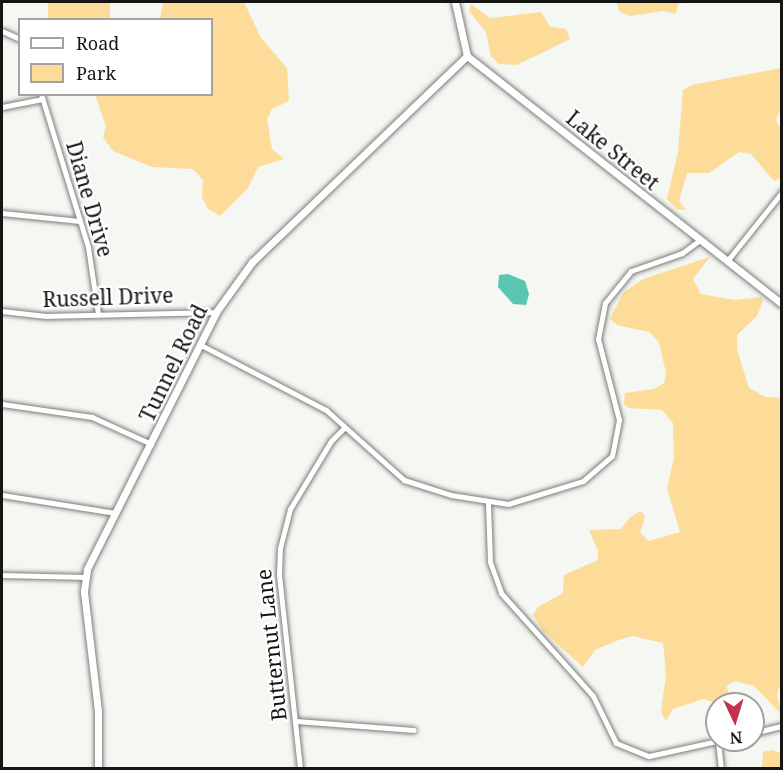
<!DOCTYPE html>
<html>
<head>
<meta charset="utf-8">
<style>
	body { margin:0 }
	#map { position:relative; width:783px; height:770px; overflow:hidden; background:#f4f7f2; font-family:"Noto Serif",serif }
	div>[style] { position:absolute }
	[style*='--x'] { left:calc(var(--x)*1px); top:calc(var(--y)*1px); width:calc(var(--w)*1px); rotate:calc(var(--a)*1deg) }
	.green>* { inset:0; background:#fddb98; transform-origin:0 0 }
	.water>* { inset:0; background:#59c6af }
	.roads { filter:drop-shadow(0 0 2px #7c7e7a) drop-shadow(0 0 2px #7c7e7a) }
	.street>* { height:5px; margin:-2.5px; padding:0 2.5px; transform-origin:2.5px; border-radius:2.5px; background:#fff }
	.secondary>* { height:7px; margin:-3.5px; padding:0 3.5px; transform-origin:3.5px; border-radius:3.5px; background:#fff }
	span { translate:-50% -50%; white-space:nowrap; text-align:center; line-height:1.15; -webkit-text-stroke:4.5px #fff; paint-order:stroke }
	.street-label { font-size:21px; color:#151614 }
	.frame { position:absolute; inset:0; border:3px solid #151614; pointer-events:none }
	.legend { position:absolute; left:18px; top:18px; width:195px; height:78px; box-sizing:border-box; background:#fff; border:2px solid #a1a2a1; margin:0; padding:8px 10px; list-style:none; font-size:18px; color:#151614 }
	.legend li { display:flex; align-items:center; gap:12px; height:30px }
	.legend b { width:30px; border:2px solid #a1a2a1 }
	.north { position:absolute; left:705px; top:692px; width:60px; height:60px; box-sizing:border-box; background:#fff; border:2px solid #a1a2a1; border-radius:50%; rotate:176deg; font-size:16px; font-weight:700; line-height:24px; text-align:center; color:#151614 }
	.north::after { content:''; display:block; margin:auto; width:21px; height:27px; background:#c3334f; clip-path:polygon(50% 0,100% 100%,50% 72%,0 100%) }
</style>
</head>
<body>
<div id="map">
	<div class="green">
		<i style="left:48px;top:2px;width:62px;height:17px"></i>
		<i style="clip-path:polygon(163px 2px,244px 2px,261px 38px,287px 68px,289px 101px,272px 109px,267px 119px,272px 149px,284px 159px,258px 167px,248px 188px,220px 216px,208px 209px,202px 197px,203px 180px,193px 169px,152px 167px,113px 151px,103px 137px,106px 126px,95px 95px,212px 94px,212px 20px,160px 19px)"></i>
		<i style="clip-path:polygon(616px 2px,688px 2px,678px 4px,676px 14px,663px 11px,630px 16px,620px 12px)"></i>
		<i style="clip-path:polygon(471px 4px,490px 18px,541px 12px,550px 27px,566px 29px,570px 39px,517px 65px,499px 64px,491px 56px,486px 32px,469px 11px)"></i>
		<i style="clip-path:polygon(781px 68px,781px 108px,776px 120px,781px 131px,781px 178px,774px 181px,751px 154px,739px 152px,709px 173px,687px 173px,679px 201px,686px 210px,677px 209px,667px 199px,678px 152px,683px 90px,692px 85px)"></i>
		<i style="clip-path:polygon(710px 257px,693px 279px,701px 294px,734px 300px,761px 297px,763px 301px,757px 316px,737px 335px,737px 349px,749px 388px,766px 397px,781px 398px,782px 682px,777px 693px,781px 714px,754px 686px,735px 681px,726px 686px,733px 704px,717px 704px,717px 716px,717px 703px,703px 699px,673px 709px,666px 721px,661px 712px,666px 674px,663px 643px,633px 636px,621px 639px,595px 650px,583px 667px,543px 631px,533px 615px,538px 607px,563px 593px,564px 575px,598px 560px,598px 551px,589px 530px,621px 529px,630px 517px,641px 511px,645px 517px,640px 532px,648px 541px,680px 532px,667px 488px,674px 458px,673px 423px,662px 410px,629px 408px,624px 404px,625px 393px,654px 389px,664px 383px,666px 373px,659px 342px,649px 332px,617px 325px,610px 319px,623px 293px,643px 279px)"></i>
		<i style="clip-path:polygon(772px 750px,781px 753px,781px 768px,762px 768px,763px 752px)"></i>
	</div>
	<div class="water">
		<i style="clip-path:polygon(508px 274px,525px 281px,529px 294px,526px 305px,513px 304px,498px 287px,499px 275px)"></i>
	</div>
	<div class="roads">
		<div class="street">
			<i style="--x:2;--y:31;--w:20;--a:24"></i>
			<i style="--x:41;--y:94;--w:160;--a:72.9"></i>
			<i style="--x:88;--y:247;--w:68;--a:81.5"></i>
			<i style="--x:2;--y:107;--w:41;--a:-11.3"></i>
			<i style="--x:2;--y:213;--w:78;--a:5.9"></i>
			<i style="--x:727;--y:261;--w:88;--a:-51.4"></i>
			<i style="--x:2;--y:311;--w:44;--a:6.5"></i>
			<i style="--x:46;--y:316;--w:170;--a:-1.3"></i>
			<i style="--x:201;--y:345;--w:141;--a:27.5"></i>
			<i style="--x:326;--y:410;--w:105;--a:41.9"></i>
			<i style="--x:404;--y:480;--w:49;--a:17.7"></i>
			<i style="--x:451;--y:495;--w:58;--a:9"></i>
			<i style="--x:508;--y:504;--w:78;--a:-17"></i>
			<i style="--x:583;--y:481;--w:38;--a:-41"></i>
			<i style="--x:612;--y:456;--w:37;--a:-79"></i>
			<i style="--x:619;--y:420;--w:84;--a:-104.5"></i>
			<i style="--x:598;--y:339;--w:37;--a:-79"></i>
			<i style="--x:605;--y:303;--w:41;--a:-50.9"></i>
			<i style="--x:631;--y:271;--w:54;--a:-19.4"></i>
			<i style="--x:682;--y:253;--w:22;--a:-36"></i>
			<i style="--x:2;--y:404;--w:91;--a:8.2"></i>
			<i style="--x:92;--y:417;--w:65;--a:24.6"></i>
			<i style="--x:2;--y:495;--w:115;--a:9"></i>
			<i style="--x:488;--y:504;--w:58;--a:88"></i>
			<i style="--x:490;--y:562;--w:33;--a:70"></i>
			<i style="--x:501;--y:593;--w:138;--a:48.2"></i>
			<i style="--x:593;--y:696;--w:52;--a:63.9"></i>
			<i style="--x:616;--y:743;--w:35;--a:22"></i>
			<i style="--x:649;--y:756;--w:75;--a:-12.4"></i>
			<i style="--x:2;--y:575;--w:84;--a:1.4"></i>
			<i style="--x:296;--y:721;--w:118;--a:4.4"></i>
			<i style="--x:753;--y:733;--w:30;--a:-14"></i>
			<i style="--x:718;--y:741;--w:27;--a:84"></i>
			<i style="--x:300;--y:768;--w:194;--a:-96.2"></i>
			<i style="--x:279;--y:575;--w:27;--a:-88"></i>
			<i style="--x:280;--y:548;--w:40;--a:-75.6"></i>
			<i style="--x:290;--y:509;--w:79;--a:-58.9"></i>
			<i style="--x:331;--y:441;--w:18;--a:-45"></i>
		</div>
		<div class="secondary">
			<i style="--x:455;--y:2;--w:55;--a:77.5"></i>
			<i style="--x:467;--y:56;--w:401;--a:38.2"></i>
			<i style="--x:98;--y:768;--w:57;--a:-90"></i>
			<i style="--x:98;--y:711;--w:121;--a:-96.7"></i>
			<i style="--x:84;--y:591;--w:22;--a:-82"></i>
			<i style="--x:87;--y:569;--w:288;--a:-63.3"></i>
			<i style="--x:216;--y:312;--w:62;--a:-54.2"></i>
			<i style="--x:252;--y:262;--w:298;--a:-43.8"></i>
		</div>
	</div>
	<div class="street-label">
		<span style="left:613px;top:150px;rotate:39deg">Lake Street</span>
		<span style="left:90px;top:199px;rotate:74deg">Diane Drive</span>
		<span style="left:108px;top:297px;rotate:-2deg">Russell Drive</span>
		<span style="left:173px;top:363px;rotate:-64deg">Tunnel Road</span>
		<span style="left:271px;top:645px;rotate:-96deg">Butternut Lane</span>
	</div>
	<div class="frame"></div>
	<ul class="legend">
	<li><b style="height:8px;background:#fff"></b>Road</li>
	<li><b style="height:16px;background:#fddb98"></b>Park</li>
	</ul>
	<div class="north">N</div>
</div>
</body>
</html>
